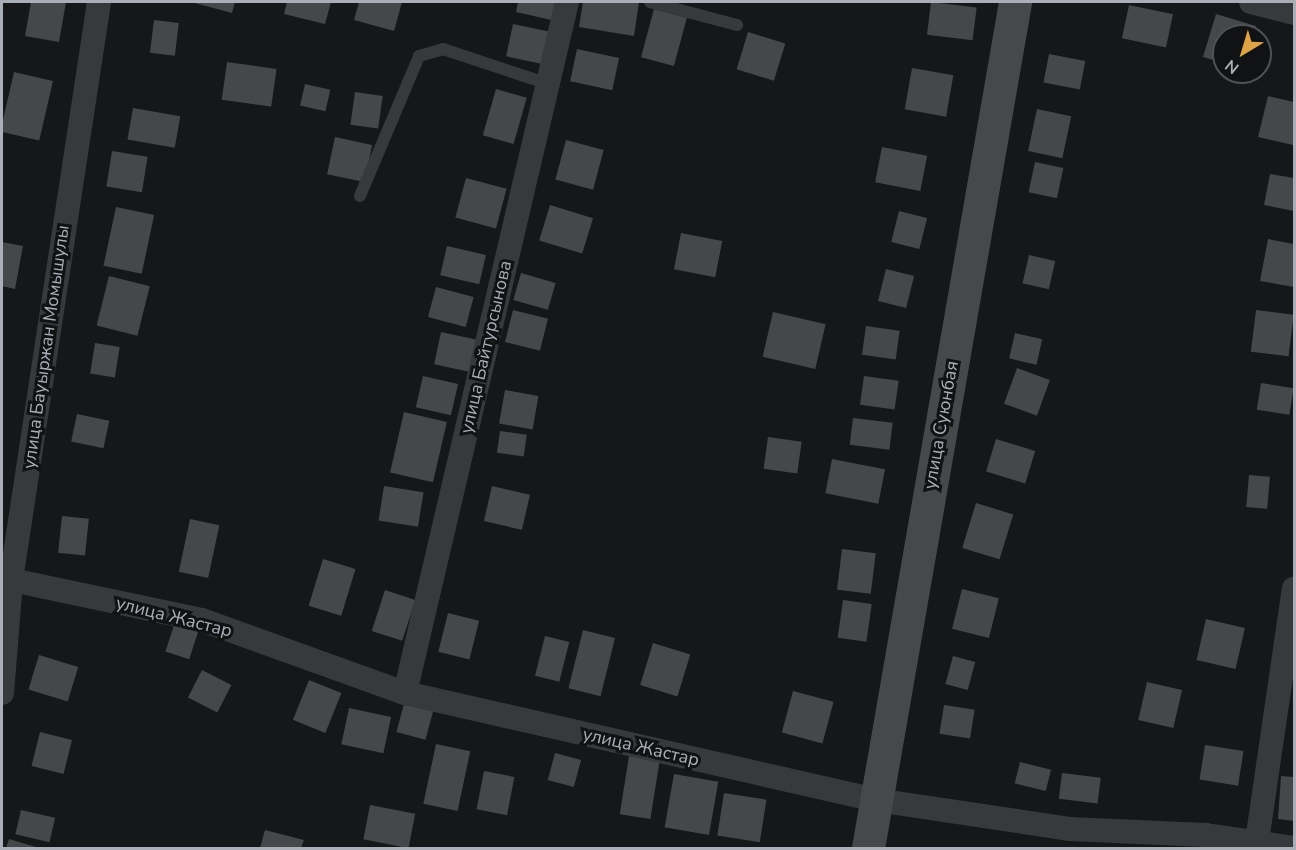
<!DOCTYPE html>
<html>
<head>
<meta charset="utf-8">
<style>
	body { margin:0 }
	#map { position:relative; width:1296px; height:850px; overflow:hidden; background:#161718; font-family:"Nunito Sans",sans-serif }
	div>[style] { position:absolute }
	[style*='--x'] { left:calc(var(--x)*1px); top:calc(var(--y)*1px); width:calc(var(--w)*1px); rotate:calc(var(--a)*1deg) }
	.building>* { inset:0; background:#46474b; transform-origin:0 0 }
	.service>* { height:12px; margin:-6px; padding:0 6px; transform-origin:6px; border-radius:6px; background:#38393d }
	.minor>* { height:24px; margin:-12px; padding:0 12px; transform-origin:12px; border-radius:12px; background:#38393d }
	.secondary>* { height:33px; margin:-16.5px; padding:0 16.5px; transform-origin:16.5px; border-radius:16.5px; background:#46484c }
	span { translate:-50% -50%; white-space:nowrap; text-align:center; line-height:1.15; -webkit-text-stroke:6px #111213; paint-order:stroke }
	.street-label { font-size:18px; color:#aaafb7 }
	.frame { position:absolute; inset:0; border:3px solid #aaafb7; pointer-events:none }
	.north { position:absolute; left:1212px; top:24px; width:60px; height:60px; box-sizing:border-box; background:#111213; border:2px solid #4e5155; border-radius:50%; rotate:218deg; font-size:16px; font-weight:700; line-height:24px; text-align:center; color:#aaafb7 }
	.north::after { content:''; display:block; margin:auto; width:21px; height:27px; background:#dfa347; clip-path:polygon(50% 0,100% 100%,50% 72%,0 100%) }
</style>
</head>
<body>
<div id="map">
	<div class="building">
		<i style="clip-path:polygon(31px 2px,66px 2px,59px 42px,25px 36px)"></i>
		<i style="clip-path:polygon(191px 2px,235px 2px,232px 13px)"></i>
		<i style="clip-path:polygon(287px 2px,331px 2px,325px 24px,284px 14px)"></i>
		<i style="clip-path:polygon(359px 2px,402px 2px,394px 31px,354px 20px)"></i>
		<i style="clip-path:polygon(518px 2px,560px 2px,556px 21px,516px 12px)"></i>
		<i style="clip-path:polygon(583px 2px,639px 2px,634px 36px,579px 27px)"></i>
		<i style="left:931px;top:2px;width:46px;height:33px;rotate:7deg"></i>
		<i style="left:1129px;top:5px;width:45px;height:34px;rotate:12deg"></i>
		<i style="left:654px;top:9px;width:34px;height:50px;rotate:15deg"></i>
		<i style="clip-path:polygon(1216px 14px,1256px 26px,1253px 36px,1224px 36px,1224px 63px,1203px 57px)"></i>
		<i style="left:154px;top:20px;width:25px;height:33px;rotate:7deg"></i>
		<i style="left:513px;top:24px;width:39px;height:33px;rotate:12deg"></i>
		<i style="left:748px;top:32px;width:39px;height:39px;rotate:17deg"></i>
		<i style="left:577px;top:49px;width:43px;height:33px;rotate:12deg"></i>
		<i style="left:1049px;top:54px;width:37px;height:29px;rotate:11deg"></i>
		<i style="left:227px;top:62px;width:50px;height:38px;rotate:8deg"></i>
		<i style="left:912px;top:68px;width:42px;height:42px;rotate:10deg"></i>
		<i style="left:14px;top:72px;width:40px;height:61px;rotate:13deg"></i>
		<i style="left:305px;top:84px;width:26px;height:22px;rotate:13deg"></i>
		<i style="left:496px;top:89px;width:32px;height:48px;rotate:16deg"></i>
		<i style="left:355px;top:92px;width:28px;height:33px;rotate:8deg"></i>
		<i style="clip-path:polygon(1268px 96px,1294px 102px,1293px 145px,1258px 137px)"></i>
		<i style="left:133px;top:108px;width:48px;height:32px;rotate:10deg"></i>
		<i style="left:1037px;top:109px;width:35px;height:43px;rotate:12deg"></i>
		<i style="left:335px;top:137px;width:38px;height:38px;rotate:12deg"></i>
		<i style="left:566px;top:140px;width:39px;height:41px;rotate:15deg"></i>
		<i style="left:882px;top:147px;width:46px;height:36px;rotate:11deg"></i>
		<i style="left:112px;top:151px;width:36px;height:36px;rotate:9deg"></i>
		<i style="left:1035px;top:162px;width:29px;height:31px;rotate:12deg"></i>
		<i style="clip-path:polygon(1270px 174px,1294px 178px,1294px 211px,1264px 205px)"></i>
		<i style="left:466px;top:178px;width:42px;height:41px;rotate:15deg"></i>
		<i style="left:550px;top:205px;width:45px;height:37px;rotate:17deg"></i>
		<i style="left:116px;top:207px;width:39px;height:60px;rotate:12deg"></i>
		<i style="left:899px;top:211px;width:29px;height:32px;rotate:14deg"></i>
		<i style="left:681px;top:233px;width:42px;height:37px;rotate:11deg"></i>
		<i style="clip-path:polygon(1268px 239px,1294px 244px,1294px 287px,1260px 281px)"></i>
		<i style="clip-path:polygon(2px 242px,23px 246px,15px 289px,2px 286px)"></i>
		<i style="left:447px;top:246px;width:40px;height:30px;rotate:13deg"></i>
		<i style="left:1029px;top:255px;width:27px;height:29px;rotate:13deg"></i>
		<i style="left:886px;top:269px;width:29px;height:33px;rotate:14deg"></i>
		<i style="left:521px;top:273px;width:36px;height:28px;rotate:16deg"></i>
		<i style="left:109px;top:276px;width:42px;height:51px;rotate:14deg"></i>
		<i style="left:436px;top:287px;width:39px;height:31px;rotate:15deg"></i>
		<i style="left:513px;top:310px;width:36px;height:33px;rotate:14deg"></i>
		<i style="left:1256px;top:310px;width:38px;height:42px;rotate:7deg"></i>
		<i style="left:773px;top:312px;width:54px;height:46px;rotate:13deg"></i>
		<i style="left:866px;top:326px;width:34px;height:29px;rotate:8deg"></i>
		<i style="left:441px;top:332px;width:38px;height:33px;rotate:12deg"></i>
		<i style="left:1015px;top:333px;width:28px;height:26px;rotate:13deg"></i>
		<i style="left:95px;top:343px;width:25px;height:31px;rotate:9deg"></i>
		<i style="left:1017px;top:368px;width:35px;height:38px;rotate:20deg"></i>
		<i style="left:423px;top:376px;width:36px;height:32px;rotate:13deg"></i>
		<i style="left:864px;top:376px;width:35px;height:29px;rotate:8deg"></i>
		<i style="left:1261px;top:383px;width:33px;height:27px;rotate:9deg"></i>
		<i style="left:505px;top:390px;width:34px;height:34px;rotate:10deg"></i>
		<i style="left:404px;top:412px;width:44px;height:62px;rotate:13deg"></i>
		<i style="left:77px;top:414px;width:33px;height:28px;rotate:12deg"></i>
		<i style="left:853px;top:418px;width:40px;height:27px;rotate:7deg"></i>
		<i style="left:500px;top:431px;width:27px;height:22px;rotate:8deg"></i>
		<i style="left:768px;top:437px;width:34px;height:32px;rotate:8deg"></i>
		<i style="left:996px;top:439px;width:41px;height:34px;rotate:17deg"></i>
		<i style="left:832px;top:459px;width:54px;height:35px;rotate:11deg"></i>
		<i style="left:1249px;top:475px;width:21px;height:32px;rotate:5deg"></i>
		<i style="left:384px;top:486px;width:40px;height:35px;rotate:9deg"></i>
		<i style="left:492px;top:486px;width:39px;height:36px;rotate:13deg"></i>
		<i style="left:976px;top:503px;width:39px;height:47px;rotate:17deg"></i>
		<i style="left:62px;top:516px;width:27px;height:37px;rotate:6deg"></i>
		<i style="left:190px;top:519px;width:30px;height:54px;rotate:12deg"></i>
		<i style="left:842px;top:549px;width:34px;height:41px;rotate:7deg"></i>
		<i style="left:323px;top:559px;width:34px;height:49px;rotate:17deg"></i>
		<i style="left:962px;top:589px;width:38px;height:41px;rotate:14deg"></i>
		<i style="left:385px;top:590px;width:32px;height:43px;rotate:18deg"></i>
		<i style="left:843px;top:600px;width:29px;height:38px;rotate:8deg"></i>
		<i style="left:448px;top:613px;width:32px;height:40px;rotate:14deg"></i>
		<i style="left:1206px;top:619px;width:40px;height:42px;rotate:13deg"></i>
		<i style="left:175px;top:622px;width:25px;height:31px;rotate:18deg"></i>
		<i style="left:583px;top:630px;width:33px;height:60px;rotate:14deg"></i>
		<i style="left:545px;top:636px;width:25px;height:41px;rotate:14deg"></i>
		<i style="left:653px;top:643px;width:39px;height:44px;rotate:17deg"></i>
		<i style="left:39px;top:655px;width:41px;height:36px;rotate:17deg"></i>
		<i style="left:953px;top:656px;width:23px;height:29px;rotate:15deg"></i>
		<i style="left:202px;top:670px;width:33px;height:31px;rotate:27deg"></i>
		<i style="left:309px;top:680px;width:35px;height:43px;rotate:22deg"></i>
		<i style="left:1147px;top:682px;width:36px;height:39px;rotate:13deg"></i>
		<i style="left:793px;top:691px;width:42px;height:43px;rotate:15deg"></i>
		<i style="left:405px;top:700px;width:30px;height:33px;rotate:15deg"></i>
		<i style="left:944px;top:705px;width:31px;height:29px;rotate:9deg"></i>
		<i style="left:349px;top:708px;width:43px;height:37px;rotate:12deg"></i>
		<i style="left:40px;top:732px;width:33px;height:35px;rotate:14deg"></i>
		<i style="left:436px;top:744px;width:35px;height:61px;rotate:12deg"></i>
		<i style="left:1205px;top:745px;width:39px;height:35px;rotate:9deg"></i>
		<i style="left:555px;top:753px;width:27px;height:28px;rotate:15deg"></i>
		<i style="left:629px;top:756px;width:31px;height:59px;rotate:9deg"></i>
		<i style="left:1020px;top:762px;width:32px;height:22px;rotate:14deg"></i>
		<i style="left:484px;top:771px;width:31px;height:39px;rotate:11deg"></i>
		<i style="left:1062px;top:773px;width:39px;height:26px;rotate:7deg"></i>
		<i style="left:674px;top:774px;width:45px;height:54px;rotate:10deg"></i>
		<i style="clip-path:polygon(1281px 776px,1294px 777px,1294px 821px,1278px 819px)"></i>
		<i style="left:724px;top:793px;width:43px;height:43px;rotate:9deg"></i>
		<i style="left:370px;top:805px;width:46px;height:35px;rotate:11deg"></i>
		<i style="left:21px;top:810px;width:35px;height:25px;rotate:13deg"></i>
		<i style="clip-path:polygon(265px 830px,304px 840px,301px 848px,260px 848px)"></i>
		<i style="clip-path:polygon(9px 839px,39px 848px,6px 848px)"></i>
	</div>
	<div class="service">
		<i style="--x:650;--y:2;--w:90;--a:14.8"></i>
		<i style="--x:360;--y:196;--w:152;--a:-67.1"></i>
		<i style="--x:419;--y:56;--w:25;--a:-16"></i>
		<i style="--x:443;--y:49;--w:111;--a:18.4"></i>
	</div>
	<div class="minor">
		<i style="--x:1251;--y:2;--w:44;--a:14.3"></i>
		<i style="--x:2;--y:578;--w:204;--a:11.9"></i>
		<i style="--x:202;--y:620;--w:216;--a:19.8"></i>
		<i style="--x:405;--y:693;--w:483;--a:12.8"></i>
		<i style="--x:876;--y:800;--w:195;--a:8.5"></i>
		<i style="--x:1069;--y:829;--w:137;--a:2.5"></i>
		<i style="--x:1206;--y:835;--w:89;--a:8.4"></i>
		<i style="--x:2;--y:693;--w:113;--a:-85.4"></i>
		<i style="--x:11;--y:580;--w:585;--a:-81.34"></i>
		<i style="--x:405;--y:693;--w:710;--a:-76.81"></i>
		<i style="--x:1256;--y:848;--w:262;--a:-81.7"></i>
	</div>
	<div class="secondary">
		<i style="--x:868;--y:848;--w:859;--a:-80.14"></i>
	</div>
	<div class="street-label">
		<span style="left:46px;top:347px;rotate:-82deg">улица Бауыржан Момышулы</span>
		<span style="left:486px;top:347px;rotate:-77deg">улица Байтурсынова</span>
		<span style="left:941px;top:425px;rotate:-80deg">улица Суюнбая</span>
		<span style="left:174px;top:617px;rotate:14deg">улица Жастар</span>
		<span style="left:641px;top:747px;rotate:13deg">улица Жастар</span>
	</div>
	<div class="frame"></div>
	<div class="north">N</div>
</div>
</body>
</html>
